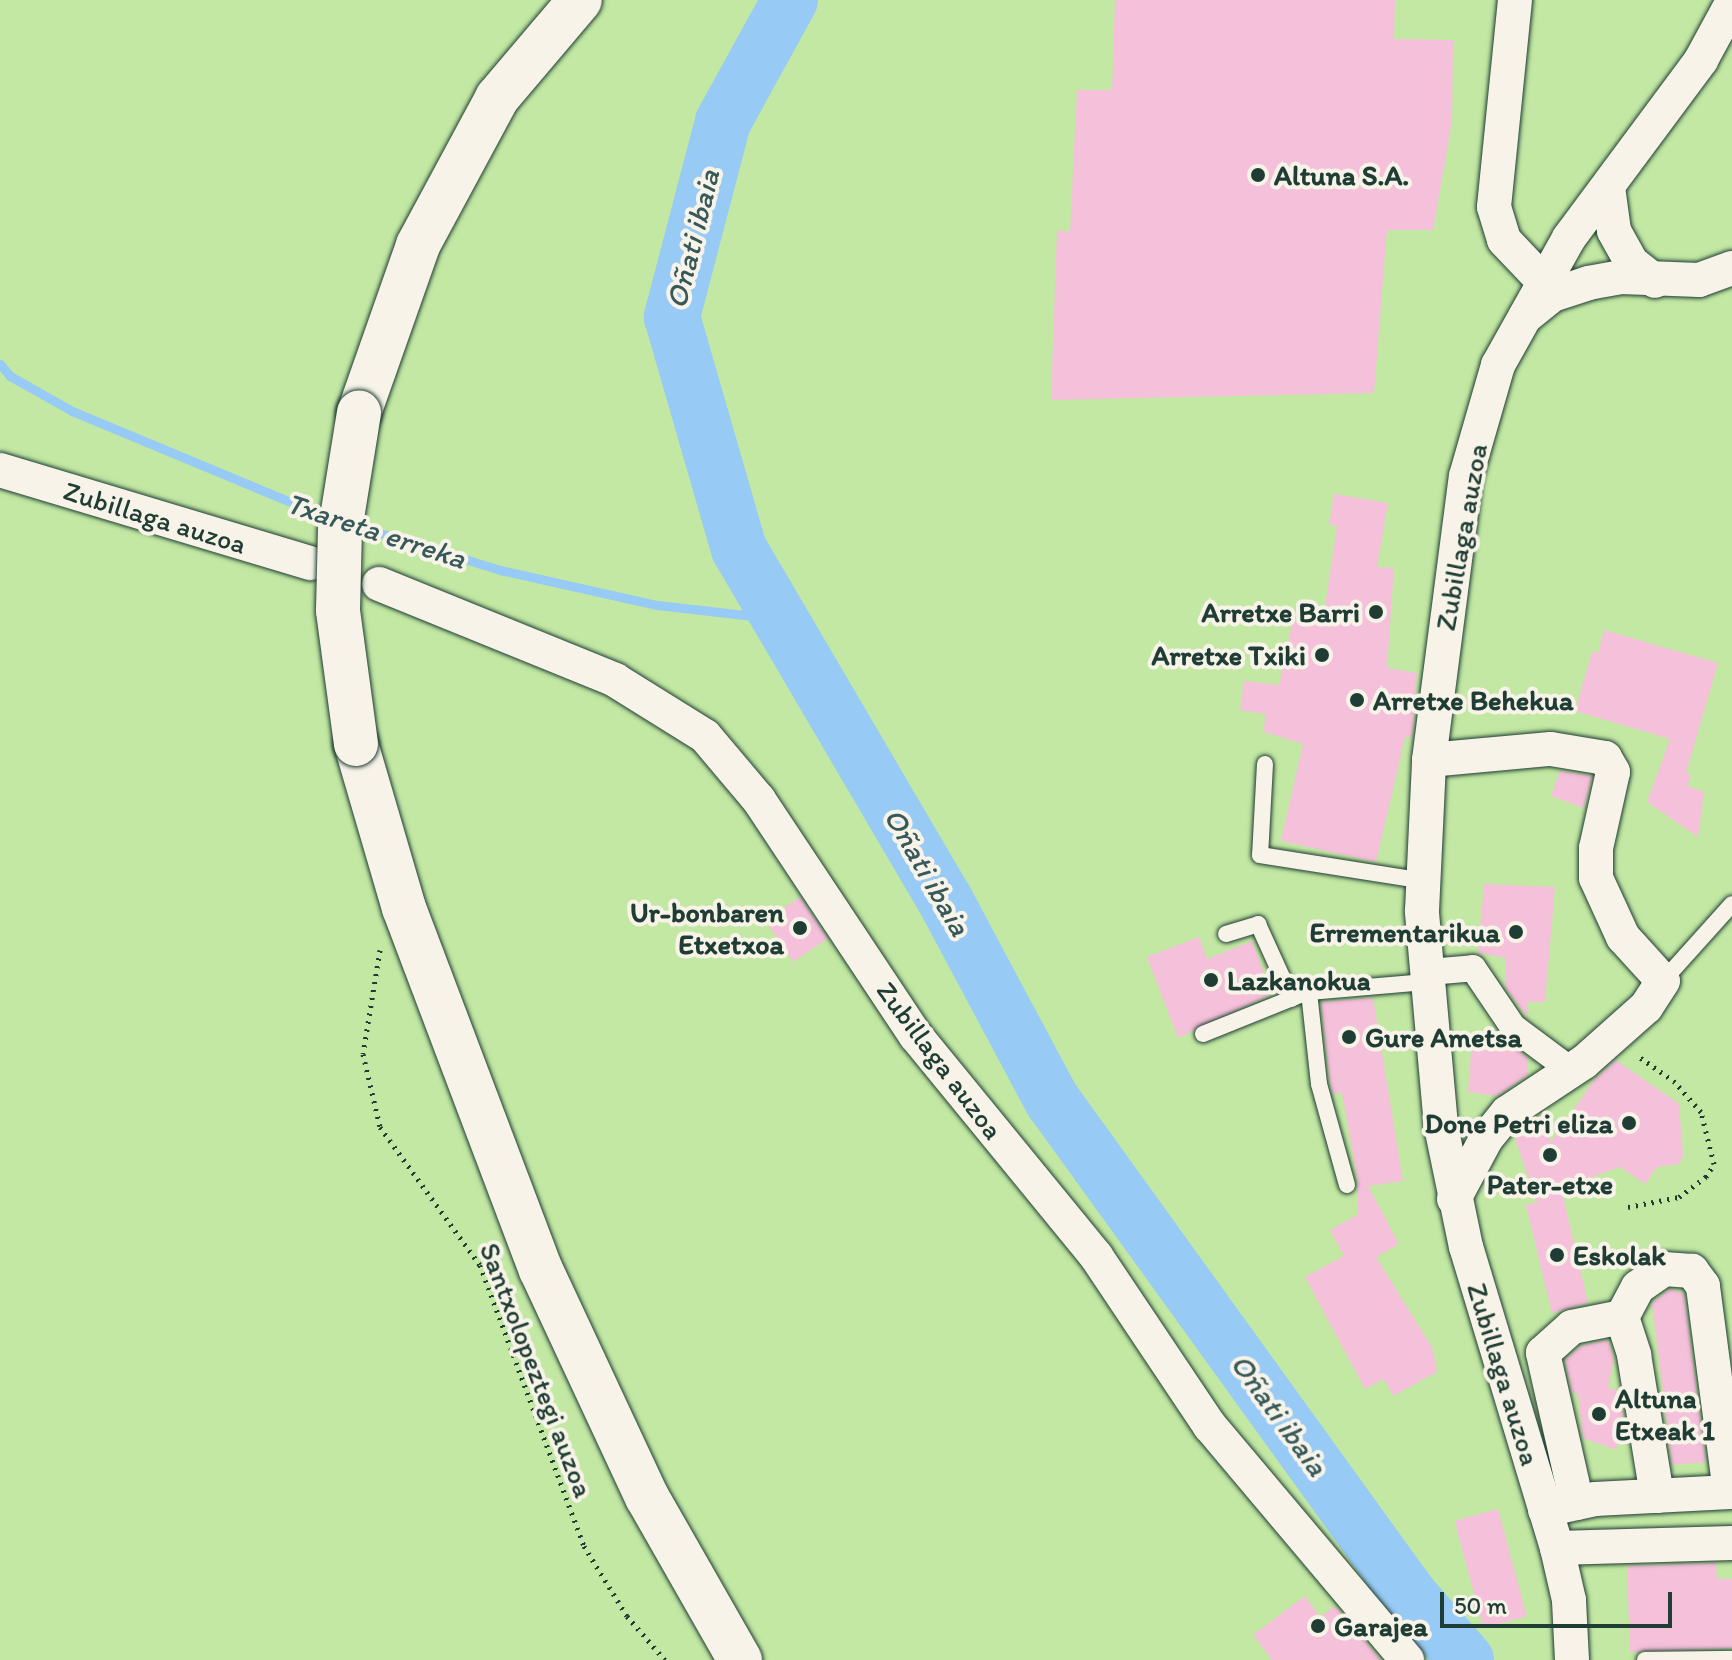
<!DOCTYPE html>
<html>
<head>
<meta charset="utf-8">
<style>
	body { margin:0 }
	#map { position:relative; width:1732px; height:1660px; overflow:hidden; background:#f7f3e8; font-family:Itim,sans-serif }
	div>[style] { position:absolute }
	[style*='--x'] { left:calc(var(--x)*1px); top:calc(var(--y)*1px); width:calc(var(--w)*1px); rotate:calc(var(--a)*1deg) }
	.green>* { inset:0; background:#c2e8a3; transform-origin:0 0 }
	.stream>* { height:9px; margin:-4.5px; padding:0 4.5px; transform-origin:4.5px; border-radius:4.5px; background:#97caf4 }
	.river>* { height:56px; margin:-28px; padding:0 28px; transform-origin:28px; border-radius:28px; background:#97caf4 }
	.building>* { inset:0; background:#f5c0da; transform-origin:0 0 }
	.path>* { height:5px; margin-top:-2.5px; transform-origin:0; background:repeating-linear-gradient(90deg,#1f3d34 0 2px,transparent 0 8px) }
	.roads { filter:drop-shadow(0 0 2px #1f3d34) drop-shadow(0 0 2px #1f3d34) }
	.service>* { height:16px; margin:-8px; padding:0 8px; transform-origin:8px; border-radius:8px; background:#f7f3e8 }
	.pedestrian>* { height:26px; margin:-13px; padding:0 13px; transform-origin:13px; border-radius:13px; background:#f7f3e8 }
	.minor>* { height:34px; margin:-17px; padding:0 17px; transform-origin:17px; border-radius:17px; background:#f7f3e8 }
	.secondary>* { height:44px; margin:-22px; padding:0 22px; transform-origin:22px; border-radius:22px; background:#f7f3e8 }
	.bridges { filter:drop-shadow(0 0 2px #1f3d34) drop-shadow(0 0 2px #1f3d34) }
	.secondary-bridge>* { height:44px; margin:-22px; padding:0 22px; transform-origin:22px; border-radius:22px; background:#f7f3e8 }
	.dots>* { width:22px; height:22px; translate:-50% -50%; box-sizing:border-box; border:4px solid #f7f3e8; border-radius:50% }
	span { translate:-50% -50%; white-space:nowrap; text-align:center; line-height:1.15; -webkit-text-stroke:8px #f7f3e8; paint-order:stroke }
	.poi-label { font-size:28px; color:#1f3d34; font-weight:700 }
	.left { translate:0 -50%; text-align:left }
	.right { translate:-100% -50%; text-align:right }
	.street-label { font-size:28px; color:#1f3d34 }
	.water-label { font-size:30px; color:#37595a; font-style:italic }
	.scale { position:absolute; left:1440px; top:1592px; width:232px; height:36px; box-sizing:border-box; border:4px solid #1f3d34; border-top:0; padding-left:10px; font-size:24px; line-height:28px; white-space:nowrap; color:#1f3d34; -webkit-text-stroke:6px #f7f3e8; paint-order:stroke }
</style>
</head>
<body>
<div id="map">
	<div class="green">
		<i style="left:0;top:0;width:1732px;height:1660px"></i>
	</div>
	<div class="stream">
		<i style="--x:0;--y:364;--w:16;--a:50"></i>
		<i style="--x:10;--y:376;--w:71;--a:29.4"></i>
		<i style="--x:72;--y:411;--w:282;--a:22.6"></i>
		<i style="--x:354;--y:525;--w:153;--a:17.1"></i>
		<i style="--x:500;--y:570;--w:161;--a:12.6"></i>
		<i style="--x:657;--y:605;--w:124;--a:6.5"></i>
	</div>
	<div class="river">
		<i style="--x:790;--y:0;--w:139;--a:118.8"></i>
		<i style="--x:723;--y:122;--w:202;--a:104.7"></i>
		<i style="--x:672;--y:317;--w:241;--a:73.9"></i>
		<i style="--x:739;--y:549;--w:405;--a:59.6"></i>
		<i style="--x:944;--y:898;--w:229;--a:61.9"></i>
		<i style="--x:1052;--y:1100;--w:612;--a:54.18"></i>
		<i style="--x:1410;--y:1596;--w:85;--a:48.8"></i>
	</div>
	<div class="building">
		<i style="clip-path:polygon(1115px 0,1395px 0,1394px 39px,1453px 40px,1452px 121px,1433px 230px,1387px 230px,1374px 393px,1051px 400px,1057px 230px,1070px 232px,1077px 90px,1112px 90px)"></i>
		<i style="clip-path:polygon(1334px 494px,1388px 503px,1377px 567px,1394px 568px,1387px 668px,1417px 673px,1412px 737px,1405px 737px,1376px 862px,1281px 841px,1303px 744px,1264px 732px,1265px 714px,1240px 710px,1244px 681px,1279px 685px,1293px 620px,1322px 626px,1337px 526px,1329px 525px)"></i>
		<i style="clip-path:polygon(1604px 630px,1718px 663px,1686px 773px,1691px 775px,1687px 786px,1704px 792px,1698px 837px,1647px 802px,1670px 739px,1575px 711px,1592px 652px,1598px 653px)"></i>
		<i style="clip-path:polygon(1560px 771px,1592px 776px,1584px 808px,1551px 796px)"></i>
		<i style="clip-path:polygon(1484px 884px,1555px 887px,1545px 1002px,1528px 1002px,1528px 1018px,1505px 987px,1506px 958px,1478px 953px)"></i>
		<i style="left:800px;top:897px;width:50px;height:42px;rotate:56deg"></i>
		<i style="clip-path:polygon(1199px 937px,1207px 959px,1252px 941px,1272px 994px,1178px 1038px,1147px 957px)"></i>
		<i style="clip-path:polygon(1373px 998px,1403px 1181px,1368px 1186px,1399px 1244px,1376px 1257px,1433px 1349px,1437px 1372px,1393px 1396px,1384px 1379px,1365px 1389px,1305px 1277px,1344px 1256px,1330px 1230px,1357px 1215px,1358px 1182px,1342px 1093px,1333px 1094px,1330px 1082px,1321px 1002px)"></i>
		<i style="clip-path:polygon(1472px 1038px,1504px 1040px,1528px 1058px,1528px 1075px,1497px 1096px,1468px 1092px)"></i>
		<i style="clip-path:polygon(1616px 1060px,1679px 1104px,1683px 1156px,1679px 1164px,1657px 1167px,1645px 1184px,1620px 1167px,1561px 1188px,1588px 1303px,1552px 1313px,1526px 1205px,1537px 1202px,1514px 1136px,1541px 1114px,1551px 1142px,1594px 1080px)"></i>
		<i style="clip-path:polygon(1670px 1289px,1684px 1294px,1706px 1462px,1672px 1465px,1652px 1303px)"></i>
		<i style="clip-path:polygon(1608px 1340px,1614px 1358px,1608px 1388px,1620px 1391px,1623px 1414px,1616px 1450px,1583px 1438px,1578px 1394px,1572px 1392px,1565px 1360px,1581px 1346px)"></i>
		<i style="left:1498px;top:1509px;width:111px;height:45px;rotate:75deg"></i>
		<i style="clip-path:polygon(1716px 1563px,1717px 1579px,1732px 1579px,1732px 1648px,1630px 1652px,1627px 1566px)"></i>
		<i style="clip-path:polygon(1305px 1596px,1320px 1617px,1335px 1606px,1381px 1660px,1272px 1660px,1253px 1635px)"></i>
	</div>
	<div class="path">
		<i style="--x:380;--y:950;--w:105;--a:99.3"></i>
		<i style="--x:363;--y:1054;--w:75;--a:76.9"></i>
		<i style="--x:380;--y:1127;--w:170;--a:54.1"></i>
		<i style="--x:480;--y:1265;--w:300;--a:69.7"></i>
		<i style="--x:584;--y:1546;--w:82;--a:58.4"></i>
		<i style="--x:627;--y:1616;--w:58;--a:49.2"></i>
		<i style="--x:1628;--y:1207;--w:52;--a:-11.1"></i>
		<i style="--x:1679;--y:1197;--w:34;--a:-37"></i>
		<i style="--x:1706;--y:1177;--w:15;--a:-58"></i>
		<i style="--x:1714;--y:1164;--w:54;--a:-104"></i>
		<i style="--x:1701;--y:1112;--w:40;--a:-131"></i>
		<i style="--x:1675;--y:1082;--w:45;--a:-144.9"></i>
	</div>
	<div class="roads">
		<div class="service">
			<i style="--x:1265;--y:764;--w:91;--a:93.1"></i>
			<i style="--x:1260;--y:855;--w:166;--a:9"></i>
			<i style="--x:1226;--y:934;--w:34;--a:-17"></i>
			<i style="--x:1258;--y:924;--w:82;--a:65.6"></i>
			<i style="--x:1663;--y:981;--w:103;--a:-48.1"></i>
			<i style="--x:1203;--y:1034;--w:105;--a:-21.9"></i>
			<i style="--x:1347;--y:1185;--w:105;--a:-105.5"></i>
			<i style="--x:1319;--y:1084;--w:93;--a:-96.2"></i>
			<i style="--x:1309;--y:992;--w:117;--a:-4.9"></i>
			<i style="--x:1645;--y:1660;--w:87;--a:-0.7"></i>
		</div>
		<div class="pedestrian">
			<i style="--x:1441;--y:971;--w:32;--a:-5"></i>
			<i style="--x:1473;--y:968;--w:71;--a:55.9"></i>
			<i style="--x:1513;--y:1027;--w:74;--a:36.7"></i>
		</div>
		<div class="minor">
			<i style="--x:1515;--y:0;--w:208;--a:95.8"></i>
			<i style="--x:1494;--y:207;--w:34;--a:73"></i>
			<i style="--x:1504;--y:240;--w:55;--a:46.5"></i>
			<i style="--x:1608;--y:187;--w:44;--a:82.2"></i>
			<i style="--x:1614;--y:231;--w:37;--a:61"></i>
			<i style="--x:1632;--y:263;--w:29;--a:38"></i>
			<i style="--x:1525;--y:317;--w:35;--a:-39"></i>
			<i style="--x:1552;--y:295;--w:38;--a:-18"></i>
			<i style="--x:1588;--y:283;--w:34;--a:-10"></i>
			<i style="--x:1621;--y:277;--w:78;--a:2.2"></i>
			<i style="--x:1699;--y:280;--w:35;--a:-20"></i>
			<i style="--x:0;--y:470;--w:324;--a:16.7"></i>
			<i style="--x:379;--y:584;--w:255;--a:22.1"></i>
			<i style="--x:615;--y:680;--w:106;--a:31.9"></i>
			<i style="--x:705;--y:736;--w:84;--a:49.8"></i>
			<i style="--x:759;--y:800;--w:283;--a:56.4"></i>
			<i style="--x:916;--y:1036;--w:284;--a:50.7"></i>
			<i style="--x:1096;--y:1256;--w:205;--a:56.2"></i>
			<i style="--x:1210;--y:1426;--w:306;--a:49.9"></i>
			<i style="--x:1429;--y:760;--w:122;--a:-5.2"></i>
			<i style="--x:1551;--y:749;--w:55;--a:9.5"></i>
			<i style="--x:1605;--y:758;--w:16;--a:60"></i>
			<i style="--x:1613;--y:772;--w:78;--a:102.6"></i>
			<i style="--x:1596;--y:848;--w:30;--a:90"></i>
			<i style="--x:1596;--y:878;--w:65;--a:65.4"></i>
			<i style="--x:1623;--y:937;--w:59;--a:47.7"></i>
			<i style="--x:1663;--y:981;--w:31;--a:123"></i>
			<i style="--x:1646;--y:1007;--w:83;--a:138.4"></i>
			<i style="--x:1584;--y:1062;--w:92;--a:146.5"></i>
			<i style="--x:1507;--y:1113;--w:33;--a:129"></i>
			<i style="--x:1486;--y:1139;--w:68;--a:118.1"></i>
			<i style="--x:1577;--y:1503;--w:154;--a:-102.8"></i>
			<i style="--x:1543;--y:1353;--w:39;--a:-42"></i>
			<i style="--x:1572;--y:1327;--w:51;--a:-11.3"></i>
			<i style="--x:1545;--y:1510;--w:51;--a:-12.4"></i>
			<i style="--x:1595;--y:1499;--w:135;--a:-3"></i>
			<i style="--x:1730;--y:1492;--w:208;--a:-97.5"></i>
			<i style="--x:1703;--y:1286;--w:19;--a:-126"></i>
			<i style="--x:1692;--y:1271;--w:28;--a:-176"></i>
			<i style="--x:1664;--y:1269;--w:32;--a:145"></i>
			<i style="--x:1638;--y:1287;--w:34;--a:118"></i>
			<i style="--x:1622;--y:1317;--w:40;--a:72"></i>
			<i style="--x:1634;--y:1355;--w:143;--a:80.7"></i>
			<i style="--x:1557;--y:1548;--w:175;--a:-1.6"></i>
			<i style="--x:1572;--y:1660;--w:60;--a:-92.9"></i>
			<i style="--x:1569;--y:1600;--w:53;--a:-103"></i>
			<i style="--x:1557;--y:1548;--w:314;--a:-106.8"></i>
			<i style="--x:1466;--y:1247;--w:124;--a:-101.7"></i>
			<i style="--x:1441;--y:1126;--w:216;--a:-95.1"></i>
			<i style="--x:1422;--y:911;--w:151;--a:-87.3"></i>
			<i style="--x:1429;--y:760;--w:286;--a:-82.6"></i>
			<i style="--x:1466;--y:476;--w:116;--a:-73.9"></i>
			<i style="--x:1498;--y:365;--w:145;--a:-60.8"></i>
			<i style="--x:1569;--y:238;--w:222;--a:-53.4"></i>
			<i style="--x:1701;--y:60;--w:65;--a:-61.5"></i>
		</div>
		<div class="secondary">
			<i style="--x:359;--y:413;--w:178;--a:-70.6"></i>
			<i style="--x:418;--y:245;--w:167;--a:-61.7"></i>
			<i style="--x:497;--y:98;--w:128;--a:-49.7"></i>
			<i style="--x:356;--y:744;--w:171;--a:73.7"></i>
			<i style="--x:404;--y:908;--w:387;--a:69.3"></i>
			<i style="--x:541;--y:1270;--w:251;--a:65"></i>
			<i style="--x:647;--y:1497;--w:188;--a:60.3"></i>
		</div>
	</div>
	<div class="bridges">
		<div class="secondary-bridge">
			<i style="--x:356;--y:744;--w:135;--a:-97.7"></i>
			<i style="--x:338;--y:610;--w:80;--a:-88.6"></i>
			<i style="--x:340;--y:530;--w:119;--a:-80.8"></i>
		</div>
	</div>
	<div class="dots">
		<i style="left:1258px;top:175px;background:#1f3d34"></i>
		<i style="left:1376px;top:612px;background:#1f3d34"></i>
		<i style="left:1322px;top:655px;background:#1f3d34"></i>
		<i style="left:1357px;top:700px;background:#1f3d34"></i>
		<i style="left:800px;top:928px;background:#1f3d34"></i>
		<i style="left:1516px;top:932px;background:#1f3d34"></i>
		<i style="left:1211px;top:980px;background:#1f3d34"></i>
		<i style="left:1349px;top:1037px;background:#1f3d34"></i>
		<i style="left:1629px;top:1123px;background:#1f3d34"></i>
		<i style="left:1550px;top:1155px;background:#1f3d34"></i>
		<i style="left:1557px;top:1255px;background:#1f3d34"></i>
		<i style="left:1599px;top:1414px;background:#1f3d34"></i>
		<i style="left:1318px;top:1626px;background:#1f3d34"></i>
	</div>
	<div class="poi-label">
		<span class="left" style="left:1274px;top:175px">Altuna S.A.</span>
		<span class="right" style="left:1360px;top:612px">Arretxe Barri</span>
		<span class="right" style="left:1306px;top:655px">Arretxe Txiki</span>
		<span class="left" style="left:1373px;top:700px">Arretxe Behekua</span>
		<span class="right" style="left:784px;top:928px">Ur-bonbaren<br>Etxetxoa</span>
		<span class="right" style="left:1500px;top:932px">Errementarikua</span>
		<span class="left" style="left:1227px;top:980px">Lazkanokua</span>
		<span class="left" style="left:1365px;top:1037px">Gure Ametsa</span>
		<span class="right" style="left:1613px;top:1123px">Done Petri eliza</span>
		<span style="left:1550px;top:1184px">Pater-etxe</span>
		<span class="left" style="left:1573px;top:1255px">Eskolak</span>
		<span class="left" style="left:1615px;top:1414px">Altuna<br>Etxeak 1</span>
		<span class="left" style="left:1334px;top:1626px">Garajea</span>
	</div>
	<div class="street-label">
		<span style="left:155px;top:517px;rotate:17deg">Zubillaga auzoa</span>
		<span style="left:1461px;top:537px;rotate:-80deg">Zubillaga auzoa</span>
		<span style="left:940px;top:1060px;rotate:53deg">Zubillaga auzoa</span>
		<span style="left:537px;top:1370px;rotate:69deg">Santxolopeztegi auzoa</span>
		<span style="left:1504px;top:1374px;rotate:73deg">Zubillaga auzoa</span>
	</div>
	<div class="water-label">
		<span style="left:693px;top:239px;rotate:-76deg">Oñati ibaia</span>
		<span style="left:376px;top:531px;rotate:18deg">Txareta erreka</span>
		<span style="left:927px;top:872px;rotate:60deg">Oñati ibaia</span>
		<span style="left:1279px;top:1415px;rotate:54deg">Oñati ibaia</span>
	</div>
	<div class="scale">50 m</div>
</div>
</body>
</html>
